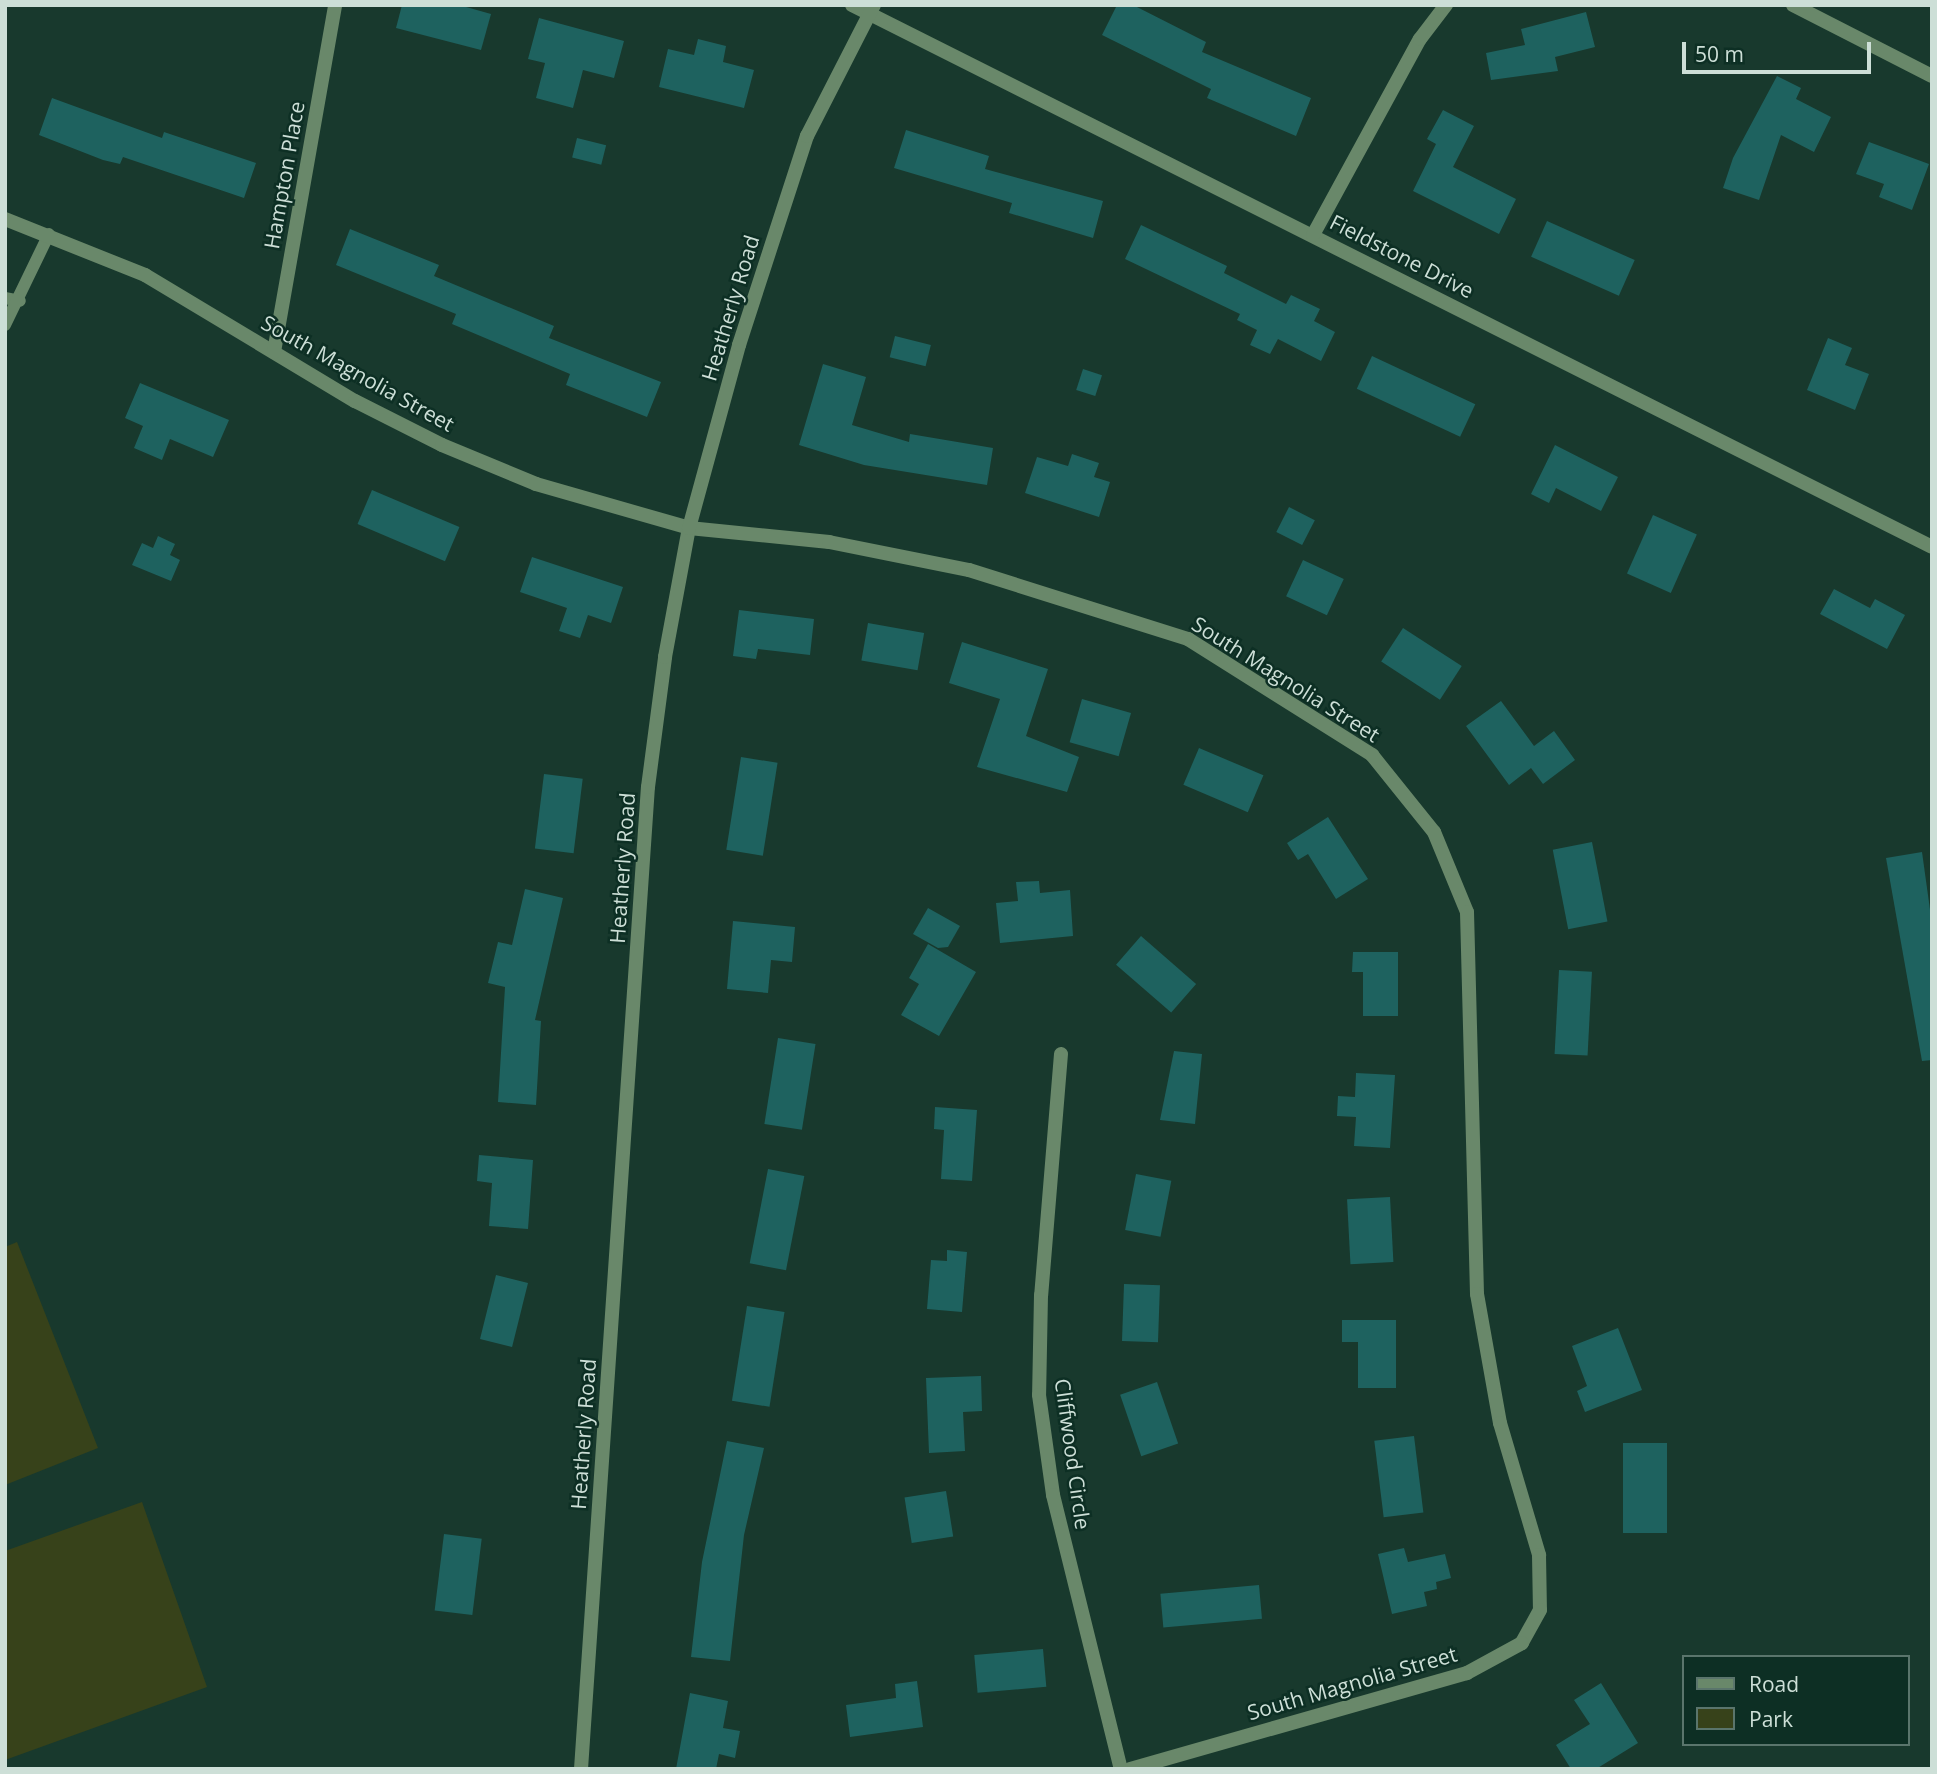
<!DOCTYPE html>
<html>
<head>
<meta charset="utf-8">
<style>
	body { margin:0 }
	#map { position:relative; width:1937px; height:1774px; overflow:hidden; background:#18392d; font-family:"Open Sans",sans-serif }
	div>[style] { position:absolute }
	[style*='--x'] { left:calc(var(--x)*1px); top:calc(var(--y)*1px); width:calc(var(--w)*1px); rotate:calc(var(--a)*1deg) }
	.green>* { inset:0; background:#37421a }
	.building>* { inset:0; background:#1e625f; transform-origin:0 0 }
	.service>* { height:12px; margin:-6px; padding:0 6px; transform-origin:6px; border-radius:6px; background:#69886a }
	.minor>* { height:14px; margin:-7px; padding:0 7px; transform-origin:7px; border-radius:7px; background:#69886a }
	span { translate:-50% -50%; white-space:nowrap; text-align:center; line-height:1.15; -webkit-text-stroke:5px #0d2f24; paint-order:stroke }
	.street-label { font-size:21px; color:#cddfd7 }
	.frame { position:absolute; inset:0; border:7px solid #cddfd7; pointer-events:none }
	.legend { position:absolute; left:1682px; top:1655px; width:228px; height:91px; box-sizing:border-box; background:#0d2f24; border:2px solid #5a756c; margin:0; padding:9px 12px; list-style:none; font-size:21px; color:#cddfd7 }
	.legend li { display:flex; align-items:center; gap:14px; height:35px }
	.legend b { width:35px; border:2px solid #5a756c }
	.scale { position:absolute; left:1682px; top:42px; width:189px; height:32px; box-sizing:border-box; border:4px solid #cddfd7; border-top:0; padding-left:9px; font-size:21px; line-height:24px; white-space:nowrap; color:#cddfd7; -webkit-text-stroke:5px #0d2f24; paint-order:stroke }
</style>
</head>
<body>
<div id="map">
	<div class="green">
		<i style="clip-path:polygon(17px 1242px,98px 1448px,5px 1485px,5px 1247px)"></i>
		<i style="clip-path:polygon(142px 1502px,207px 1687px,5px 1760px,5px 1551px)"></i>
	</div>
	<div class="building">
		<i style="clip-path:polygon(402px 5px,459px 5px,491px 14px,481px 50px,396px 28px)"></i>
		<i style="clip-path:polygon(1117px 5px,1133px 5px,1206px 42px,1202px 52px,1311px 98px,1296px 136px,1207px 98px,1211px 89px,1102px 35px)"></i>
		<i style="clip-path:polygon(1586px 12px,1595px 47px,1555px 57px,1558px 71px,1491px 80px,1486px 53px,1525px 45px,1521px 29px)"></i>
		<i style="clip-path:polygon(539px 18px,624px 41px,614px 78px,583px 70px,573px 108px,536px 98px,545px 63px,528px 59px)"></i>
		<i style="clip-path:polygon(698px 39px,726px 46px,723px 62px,754px 70px,744px 108px,659px 87px,668px 49px,694px 55px)"></i>
		<i style="clip-path:polygon(1777px 76px,1801px 88px,1796px 99px,1831px 117px,1814px 152px,1781px 135px,1759px 200px,1723px 188px,1733px 158px)"></i>
		<i style="clip-path:polygon(52px 98px,162px 138px,164px 132px,256px 163px,244px 198px,123px 157px,120px 164px,103px 160px,39px 135px)"></i>
		<i style="clip-path:polygon(1443px 110px,1474px 126px,1453px 167px,1516px 199px,1499px 234px,1413px 191px,1436px 144px,1427px 139px)"></i>
		<i style="clip-path:polygon(906px 130px,989px 156px,985px 169px,1103px 201px,1093px 238px,1009px 213px,1012px 203px,894px 168px)"></i>
		<i style="left:577px;top:138px;width:30px;height:20px;rotate:14deg"></i>
		<i style="clip-path:polygon(1869px 142px,1929px 164px,1912px 210px,1879px 197px,1884px 184px,1856px 174px)"></i>
		<i style="left:1547px;top:221px;width:96px;height:39px;rotate:24deg"></i>
		<i style="clip-path:polygon(1141px 225px,1227px 266px,1224px 273px,1286px 304px,1291px 295px,1320px 309px,1314px 321px,1335px 332px,1321px 361px,1278px 339px,1270px 354px,1250px 345px,1257px 330px,1237px 320px,1240px 314px,1125px 259px)"></i>
		<i style="clip-path:polygon(350px 229px,439px 265px,434px 276px,554px 326px,549px 338px,661px 382px,647px 417px,566px 385px,570px 374px,452px 324px,456px 314px,336px 265px)"></i>
		<i style="left:895px;top:336px;width:37px;height:22px;rotate:14deg"></i>
		<i style="clip-path:polygon(1828px 338px,1852px 348px,1845px 365px,1869px 374px,1855px 410px,1807px 390px)"></i>
		<i style="left:1372px;top:356px;width:114px;height:36px;rotate:25deg"></i>
		<i style="clip-path:polygon(823px 364px,866px 377px,852px 425px,909px 442px,910px 434px,993px 448px,987px 485px,864px 465px,799px 445px)"></i>
		<i style="left:1083px;top:369px;width:20px;height:22px;rotate:18deg"></i>
		<i style="clip-path:polygon(140px 383px,229px 420px,213px 457px,170px 439px,162px 460px,134px 448px,143px 426px,125px 418px)"></i>
		<i style="clip-path:polygon(1555px 445px,1618px 477px,1601px 511px,1556px 488px,1549px 503px,1531px 494px)"></i>
		<i style="clip-path:polygon(1072px 454px,1099px 463px,1094px 477px,1110px 482px,1099px 517px,1025px 493px,1037px 457px,1068px 466px)"></i>
		<i style="left:372px;top:490px;width:95px;height:37px;rotate:23deg"></i>
		<i style="left:1289px;top:507px;width:29px;height:28px;rotate:27deg"></i>
		<i style="left:1653px;top:515px;width:48px;height:64px;rotate:24deg"></i>
		<i style="clip-path:polygon(158px 536px,175px 544px,170px 555px,180px 560px,171px 581px,132px 565px,142px 543px,153px 548px)"></i>
		<i style="clip-path:polygon(532px 557px,623px 587px,611px 623px,588px 615px,580px 638px,559px 631px,567px 608px,520px 592px)"></i>
		<i style="left:1303px;top:560px;width:45px;height:40px;rotate:25deg"></i>
		<i style="clip-path:polygon(1834px 589px,1870px 608px,1875px 599px,1905px 615px,1887px 649px,1820px 614px)"></i>
		<i style="clip-path:polygon(739px 610px,814px 619px,810px 655px,758px 649px,756px 659px,733px 656px)"></i>
		<i style="left:868px;top:623px;width:57px;height:38px;rotate:10deg"></i>
		<i style="left:1403px;top:628px;width:70px;height:40px;rotate:33deg"></i>
		<i style="clip-path:polygon(962px 642px,1048px 669px,1026px 736px,1079px 757px,1067px 792px,977px 767px,1000px 699px,949px 683px)"></i>
		<i style="left:1082px;top:699px;width:51px;height:45px;rotate:16deg"></i>
		<i style="clip-path:polygon(1501px 701px,1534px 746px,1554px 731px,1575px 760px,1543px 784px,1531px 768px,1509px 785px,1466px 726px)"></i>
		<i style="left:1199px;top:748px;width:70px;height:40px;rotate:23deg"></i>
		<i style="left:741px;top:757px;width:37px;height:94px;rotate:9deg"></i>
		<i style="left:544px;top:774px;width:39px;height:75px;rotate:7deg"></i>
		<i style="clip-path:polygon(1328px 817px,1368px 879px,1336px 899px,1308px 854px,1298px 860px,1287px 843px)"></i>
		<i style="left:1592px;top:842px;width:81px;height:40px;rotate:79deg"></i>
		<i style="clip-path:polygon(1922px 852px,1932px 924px,1932px 1060px,1922px 1061px,1886px 858px)"></i>
		<i style="clip-path:polygon(1039px 881px,1040px 893px,1070px 890px,1073px 936px,1000px 943px,996px 903px,1018px 901px,1016px 882px)"></i>
		<i style="clip-path:polygon(525px 889px,563px 898px,535px 1020px,541px 1021px,536px 1105px,498px 1102px,505px 987px,488px 983px,498px 942px,512px 945px)"></i>
		<i style="clip-path:polygon(928px 908px,960px 926px,948px 947px,938px 948px,913px 934px)"></i>
		<i style="clip-path:polygon(733px 921px,795px 927px,792px 962px,771px 960px,768px 993px,727px 989px)"></i>
		<i style="left:1141px;top:936px;width:73px;height:38px;rotate:41deg"></i>
		<i style="clip-path:polygon(928px 944px,976px 972px,939px 1036px,901px 1015px,919px 984px,909px 978px)"></i>
		<i style="clip-path:polygon(1353px 952px,1398px 952px,1398px 1016px,1363px 1016px,1363px 972px,1352px 972px)"></i>
		<i style="left:1559px;top:970px;width:33px;height:84px;rotate:3deg"></i>
		<i style="left:778px;top:1038px;width:38px;height:87px;rotate:9deg"></i>
		<i style="clip-path:polygon(1174px 1051px,1202px 1054px,1195px 1124px,1160px 1120px)"></i>
		<i style="clip-path:polygon(1356px 1073px,1395px 1075px,1390px 1148px,1354px 1146px,1356px 1117px,1337px 1116px,1338px 1096px,1355px 1097px)"></i>
		<i style="clip-path:polygon(935px 1107px,977px 1110px,972px 1181px,941px 1179px,944px 1130px,934px 1129px)"></i>
		<i style="clip-path:polygon(479px 1155px,533px 1160px,528px 1229px,489px 1226px,492px 1183px,477px 1181px)"></i>
		<i style="left:768px;top:1169px;width:37px;height:96px;rotate:11deg"></i>
		<i style="left:1136px;top:1174px;width:36px;height:57px;rotate:11deg"></i>
		<i style="left:1390px;top:1197px;width:65px;height:43px;rotate:87deg"></i>
		<i style="clip-path:polygon(947px 1250px,967px 1252px,962px 1312px,927px 1309px,931px 1260px,947px 1261px)"></i>
		<i style="left:496px;top:1275px;width:33px;height:66px;rotate:14deg"></i>
		<i style="left:1124px;top:1284px;width:36px;height:57px;rotate:2deg"></i>
		<i style="left:747px;top:1306px;width:38px;height:96px;rotate:9deg"></i>
		<i style="clip-path:polygon(1342px 1320px,1396px 1320px,1396px 1388px,1358px 1388px,1358px 1342px,1342px 1342px)"></i>
		<i style="clip-path:polygon(1618px 1328px,1642px 1390px,1585px 1412px,1577px 1391px,1587px 1386px,1572px 1346px)"></i>
		<i style="clip-path:polygon(981px 1376px,982px 1411px,963px 1412px,965px 1451px,929px 1453px,926px 1378px)"></i>
		<i style="left:1157px;top:1382px;width:65px;height:39px;rotate:71deg"></i>
		<i style="left:1414px;top:1436px;width:77px;height:40px;rotate:83deg"></i>
		<i style="clip-path:polygon(727px 1441px,764px 1448px,744px 1535px,730px 1661px,691px 1657px,702px 1562px)"></i>
		<i style="left:1623px;top:1443px;width:44px;height:90px"></i>
		<i style="left:946px;top:1491px;width:46px;height:42px;rotate:81deg"></i>
		<i style="left:444px;top:1534px;width:38px;height:77px;rotate:7deg"></i>
		<i style="clip-path:polygon(1404px 1548px,1408px 1562px,1445px 1554px,1451px 1578px,1436px 1582px,1437px 1589px,1424px 1592px,1427px 1606px,1392px 1614px,1378px 1554px)"></i>
		<i style="left:1259px;top:1585px;width:34px;height:99px;rotate:85deg"></i>
		<i style="left:1043px;top:1649px;width:38px;height:69px;rotate:85deg"></i>
		<i style="clip-path:polygon(917px 1681px,923px 1727px,850px 1737px,846px 1705px,896px 1698px,895px 1684px)"></i>
		<i style="clip-path:polygon(1601px 1683px,1638px 1743px,1596px 1769px,1571px 1769px,1556px 1745px,1590px 1724px,1574px 1700px)"></i>
		<i style="clip-path:polygon(690px 1693px,728px 1701px,723px 1728px,740px 1731px,735px 1758px,719px 1754px,716px 1769px,676px 1769px)"></i>
	</div>
	<div class="service">
		<i style="--x:5;--y:298;--w:15;--a:11"></i>
		<i style="--x:5;--y:325;--w:101;--a:-64.2"></i>
	</div>
	<div class="minor">
		<i style="--x:852;--y:5;--w:1208;--a:26.65"></i>
		<i style="--x:1793;--y:5;--w:156;--a:27.1"></i>
		<i style="--x:5;--y:219;--w:151;--a:21.8"></i>
		<i style="--x:145;--y:275;--w:245;--a:31"></i>
		<i style="--x:355;--y:401;--w:97;--a:26.8"></i>
		<i style="--x:442;--y:445;--w:102;--a:22.5"></i>
		<i style="--x:536;--y:484;--w:159;--a:16"></i>
		<i style="--x:689;--y:528;--w:141;--a:5.7"></i>
		<i style="--x:829;--y:542;--w:143;--a:11.3"></i>
		<i style="--x:969;--y:570;--w:230;--a:17.5"></i>
		<i style="--x:1188;--y:639;--w:218;--a:32.2"></i>
		<i style="--x:1372;--y:755;--w:99;--a:51.2"></i>
		<i style="--x:1434;--y:832;--w:87;--a:67.6"></i>
		<i style="--x:1467;--y:912;--w:382;--a:88.5"></i>
		<i style="--x:1477;--y:1294;--w:131;--a:79.9"></i>
		<i style="--x:1500;--y:1423;--w:138;--a:73.5"></i>
		<i style="--x:1539;--y:1555;--w:55;--a:89"></i>
		<i style="--x:1540;--y:1610;--w:38;--a:119"></i>
		<i style="--x:1522;--y:1643;--w:63;--a:151.4"></i>
		<i style="--x:1467;--y:1673;--w:351;--a:164.1"></i>
		<i style="--x:1313;--y:235;--w:223;--a:-61.4"></i>
		<i style="--x:1420;--y:39;--w:43;--a:-52.6"></i>
		<i style="--x:274;--y:352;--w:352;--a:-80"></i>
		<i style="--x:1061;--y:1054;--w:242;--a:94.7"></i>
		<i style="--x:1041;--y:1295;--w:100;--a:91.1"></i>
		<i style="--x:1039;--y:1395;--w:101;--a:82"></i>
		<i style="--x:1053;--y:1495;--w:282;--a:76.1"></i>
		<i style="--x:581;--y:1769;--w:984;--a:-86.1"></i>
		<i style="--x:648;--y:787;--w:131;--a:-82.5"></i>
		<i style="--x:665;--y:657;--w:131;--a:-79.5"></i>
		<i style="--x:689;--y:528;--w:190;--a:-74.7"></i>
		<i style="--x:739;--y:345;--w:220;--a:-72"></i>
		<i style="--x:807;--y:136;--w:147;--a:-62.9"></i>
	</div>
	<div class="street-label">
		<span style="left:284px;top:175px;rotate:-80deg">Hampton Place</span>
		<span style="left:1402px;top:256px;rotate:27deg">Fieldstone Drive</span>
		<span style="left:730px;top:308px;rotate:-73deg">Heatherly Road</span>
		<span style="left:358px;top:373px;rotate:29deg">South Magnolia Street</span>
		<span style="left:1286px;top:679px;rotate:32deg">South Magnolia Street</span>
		<span style="left:622px;top:868px;rotate:-86deg">Heatherly Road</span>
		<span style="left:583px;top:1434px;rotate:-86deg">Heatherly Road</span>
		<span style="left:1073px;top:1454px;rotate:82deg">Cliffwood Circle</span>
		<span style="left:1352px;top:1683px;rotate:-16deg">South Magnolia Street</span>
	</div>
	<div class="frame"></div>
	<ul class="legend">
	<li><b style="height:9px;background:#69886a"></b>Road</li>
	<li><b style="height:19px;background:#37421a"></b>Park</li>
	</ul>
	<div class="scale">50 m</div>
</div>
</body>
</html>
